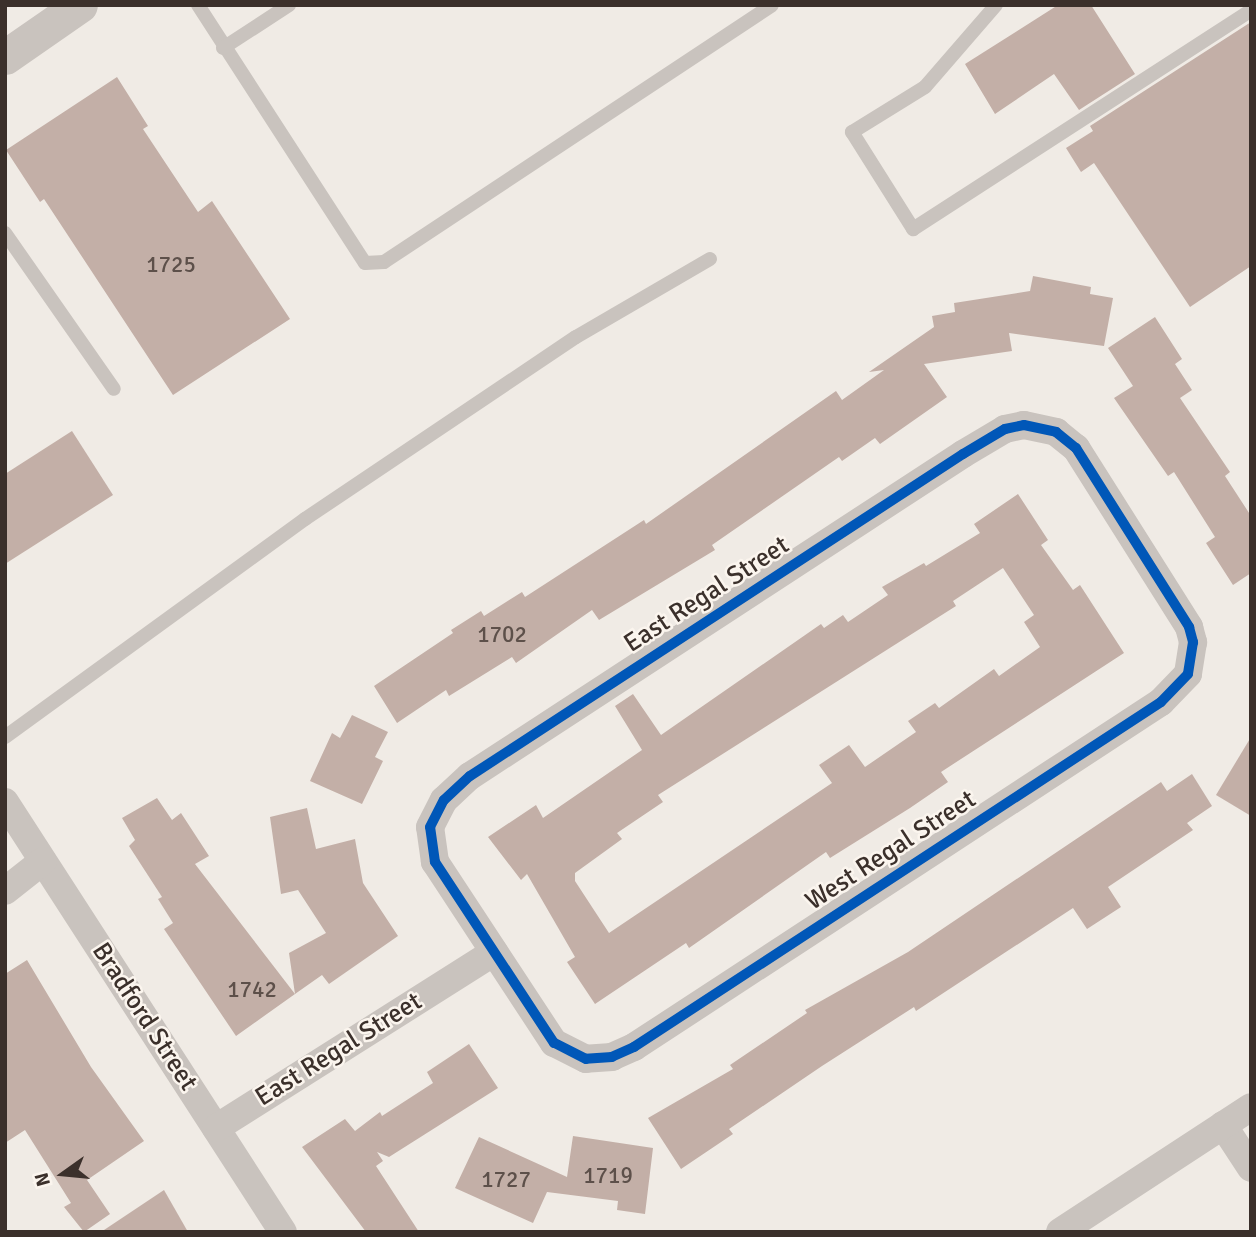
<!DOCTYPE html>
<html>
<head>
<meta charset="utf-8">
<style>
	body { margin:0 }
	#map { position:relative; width:1256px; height:1237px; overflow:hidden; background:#f0ebe5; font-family:Signika,sans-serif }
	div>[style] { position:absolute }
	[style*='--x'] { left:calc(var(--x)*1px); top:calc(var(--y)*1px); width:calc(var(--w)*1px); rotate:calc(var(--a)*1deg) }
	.building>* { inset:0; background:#c3afa7 }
	.service>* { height:14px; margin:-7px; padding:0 7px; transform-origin:7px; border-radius:7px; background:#c9c3be }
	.minor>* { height:28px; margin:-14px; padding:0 14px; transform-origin:14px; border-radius:14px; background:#c9c3be }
	.tertiary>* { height:35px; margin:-17.5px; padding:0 17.5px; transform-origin:17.5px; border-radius:17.5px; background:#c9c3be }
	.cycleway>* { height:10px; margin:-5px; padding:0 5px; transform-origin:5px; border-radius:5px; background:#0057b8 }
	span { translate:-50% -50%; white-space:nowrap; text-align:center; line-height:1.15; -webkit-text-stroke:5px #fbf5ee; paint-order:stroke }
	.number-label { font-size:23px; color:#5d504a }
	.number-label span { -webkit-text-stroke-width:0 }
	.street-label { font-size:26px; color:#3b302b }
	.frame { position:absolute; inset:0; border:7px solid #3b302b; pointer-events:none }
	.north { position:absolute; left:28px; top:1139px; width:70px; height:70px; -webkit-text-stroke:5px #fbf5ee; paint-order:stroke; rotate:255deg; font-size:19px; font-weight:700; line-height:28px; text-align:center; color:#3b302b }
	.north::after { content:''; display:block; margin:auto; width:24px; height:32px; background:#3b302b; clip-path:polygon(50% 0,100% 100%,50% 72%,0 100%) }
</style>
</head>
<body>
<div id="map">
	<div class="building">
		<i style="clip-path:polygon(1058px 5px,1091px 5px,1135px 74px,1079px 110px,1054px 74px,995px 114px,965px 64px)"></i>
		<i style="clip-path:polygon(1251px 22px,1251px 266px,1190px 307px,1094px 163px,1081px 172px,1066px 148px,1093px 131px,1090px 126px)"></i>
		<i style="clip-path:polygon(117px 77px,148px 126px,143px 129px,198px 212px,212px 201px,290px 319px,173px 395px,44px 199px,40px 202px,6px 150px)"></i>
		<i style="clip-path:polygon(1033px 276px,1091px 287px,1090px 294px,1113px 298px,1104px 346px,1009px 333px,1012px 351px,924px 364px,947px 397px,880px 444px,875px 438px,842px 461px,839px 457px,712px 545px,715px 550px,599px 620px,592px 610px,516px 663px,512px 657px,449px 696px,446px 690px,397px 723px,374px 686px,453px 633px,451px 630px,481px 611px,484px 616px,522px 592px,525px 597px,644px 520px,646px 524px,836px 391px,842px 400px,884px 370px,869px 372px,934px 327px,932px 316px,955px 312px,954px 303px,1030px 291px)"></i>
		<i style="clip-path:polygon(1155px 317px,1182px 359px,1175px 364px,1192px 390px,1180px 398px,1230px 472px,1225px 476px,1251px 516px,1251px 573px,1233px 585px,1206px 543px,1215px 537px,1174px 472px,1168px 476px,1114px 398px,1133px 386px,1108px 348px)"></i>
		<i style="clip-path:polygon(72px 431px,113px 495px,5px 564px,5px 474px)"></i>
		<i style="clip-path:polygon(evenodd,1018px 494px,1048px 540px,1041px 545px,1073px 590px,1080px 585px,1124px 653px,941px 772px,948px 782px,910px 808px,830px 858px,826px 852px,689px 948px,686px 943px,595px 1004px,567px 962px,575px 957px,527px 874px,521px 880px,488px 837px,536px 805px,543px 818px,642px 750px,615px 706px,633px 694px,661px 735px,821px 624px,824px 628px,843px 615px,848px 622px,888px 595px,882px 587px,924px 563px,926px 566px,980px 533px,974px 524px,1018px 494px,1003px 568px,1034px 615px,1024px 622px,1040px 647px,999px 676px,994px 669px,939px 708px,935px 703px,908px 721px,916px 732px,865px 767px,849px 745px,819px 765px,832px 783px,609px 933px,575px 881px,575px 873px,622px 839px,617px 833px,663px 802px,658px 795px,956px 606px,953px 601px,1003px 568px)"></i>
		<i style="clip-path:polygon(352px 715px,388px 732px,375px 757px,383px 761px,362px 804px,310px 781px,332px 733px,340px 738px)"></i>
		<i style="clip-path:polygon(1251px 737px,1251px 816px,1216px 795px)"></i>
		<i style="clip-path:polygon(1192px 774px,1212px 806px,1187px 823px,1193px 830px,1108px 887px,1121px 907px,1087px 929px,1073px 908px,916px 1011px,914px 1007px,822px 1066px,729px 1129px,733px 1134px,681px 1169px,648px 1118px,733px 1069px,730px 1065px,807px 1013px,805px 1010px,908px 952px,1161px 782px,1167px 791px)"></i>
		<i style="clip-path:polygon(157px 798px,172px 820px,181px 813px,209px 856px,195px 864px,295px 994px,236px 1036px,164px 929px,173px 923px,158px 899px,162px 897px,129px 846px,135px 840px,122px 818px)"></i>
		<i style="clip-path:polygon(307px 808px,316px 849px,355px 839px,363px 883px,398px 936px,329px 984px,322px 975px,295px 994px,289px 953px,326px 933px,298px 890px,281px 894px,270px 817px)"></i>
		<i style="clip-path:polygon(27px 960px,91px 1067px,144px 1141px,87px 1180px,110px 1214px,84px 1232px,64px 1207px,71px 1203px,25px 1130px,5px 1143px,5px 974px)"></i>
		<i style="clip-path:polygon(469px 1044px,498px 1088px,389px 1157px,377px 1152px,383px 1161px,376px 1166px,419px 1232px,366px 1232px,302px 1147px,345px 1119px,355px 1131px,380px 1112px,382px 1116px,433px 1083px,427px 1072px)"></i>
		<i style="clip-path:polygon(573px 1136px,653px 1148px,645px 1214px,617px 1210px,618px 1201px,547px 1192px,533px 1223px,455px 1188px,479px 1137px,567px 1177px)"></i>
		<i style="clip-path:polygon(164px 1190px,188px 1232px,101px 1232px)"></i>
	</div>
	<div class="service">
		<i style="--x:198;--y:5;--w:307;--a:57.1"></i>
		<i style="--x:365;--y:263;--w:19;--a:-3"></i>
		<i style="--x:384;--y:262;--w:465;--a:-33.5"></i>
		<i style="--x:996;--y:5;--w:108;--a:130.9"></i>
		<i style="--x:925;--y:87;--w:86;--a:148.3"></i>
		<i style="--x:852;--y:132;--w:115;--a:57.8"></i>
		<i style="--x:913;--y:229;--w:403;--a:-32.9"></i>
		<i style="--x:223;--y:48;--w:79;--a:-33.1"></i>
		<i style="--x:5;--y:233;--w:190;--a:55.1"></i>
		<i style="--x:5;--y:737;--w:371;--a:-36"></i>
		<i style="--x:305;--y:519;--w:326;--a:-33.9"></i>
		<i style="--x:576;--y:337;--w:155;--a:-30.2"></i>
	</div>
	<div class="minor">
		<i style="--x:1024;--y:425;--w:33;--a:12"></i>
		<i style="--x:1056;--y:432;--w:26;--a:39"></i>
		<i style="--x:1076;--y:448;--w:212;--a:57.7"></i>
		<i style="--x:1189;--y:627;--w:16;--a:75"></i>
		<i style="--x:1193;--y:642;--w:32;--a:99"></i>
		<i style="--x:1188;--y:674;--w:39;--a:134"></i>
		<i style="--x:1161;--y:702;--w:630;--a:146.79"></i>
		<i style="--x:634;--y:1047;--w:24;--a:156"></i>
		<i style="--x:612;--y:1057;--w:26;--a:176"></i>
		<i style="--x:586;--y:1059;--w:36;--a:-153"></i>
		<i style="--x:554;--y:1043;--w:217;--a:-123.3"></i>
		<i style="--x:435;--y:862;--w:35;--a:-98"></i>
		<i style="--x:430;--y:827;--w:30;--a:-63"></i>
		<i style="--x:444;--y:800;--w:35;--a:-43"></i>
		<i style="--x:470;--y:776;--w:589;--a:-33.15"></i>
		<i style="--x:963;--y:454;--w:49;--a:-30.8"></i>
		<i style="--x:1005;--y:429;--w:19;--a:-12"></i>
		<i style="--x:5;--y:802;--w:512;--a:57.12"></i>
		<i style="--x:5;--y:891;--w:48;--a:-38.3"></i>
		<i style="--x:1223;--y:1125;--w:51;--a:56.9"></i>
		<i style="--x:216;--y:1128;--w:329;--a:-32.3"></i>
		<i style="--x:1060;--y:1232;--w:228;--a:-33.2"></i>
	</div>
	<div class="tertiary">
		<i style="--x:5;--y:57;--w:91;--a:-34.7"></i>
	</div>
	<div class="cycleway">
		<i style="--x:1024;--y:425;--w:33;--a:12"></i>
		<i style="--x:1056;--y:432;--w:26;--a:39"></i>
		<i style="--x:1076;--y:448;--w:212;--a:57.7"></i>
		<i style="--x:1189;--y:627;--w:16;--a:75"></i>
		<i style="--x:1193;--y:642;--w:32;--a:99"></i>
		<i style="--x:1188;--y:674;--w:39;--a:134"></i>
		<i style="--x:1161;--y:702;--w:630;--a:146.79"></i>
		<i style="--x:634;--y:1047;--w:24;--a:156"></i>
		<i style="--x:612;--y:1057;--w:26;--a:176"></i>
		<i style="--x:586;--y:1059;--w:36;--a:-153"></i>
		<i style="--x:554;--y:1043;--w:217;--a:-123.3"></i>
		<i style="--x:435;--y:862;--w:35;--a:-98"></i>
		<i style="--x:430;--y:827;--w:30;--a:-63"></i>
		<i style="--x:444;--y:800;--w:35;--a:-43"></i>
		<i style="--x:470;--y:776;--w:589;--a:-33.15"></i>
		<i style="--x:963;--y:454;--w:49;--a:-30.8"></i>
		<i style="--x:1005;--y:429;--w:19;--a:-12"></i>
	</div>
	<div class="number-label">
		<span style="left:171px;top:265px">1725</span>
		<span style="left:502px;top:635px">1702</span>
		<span style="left:252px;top:990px">1742</span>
		<span style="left:608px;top:1176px">1719</span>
		<span style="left:506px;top:1180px">1727</span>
	</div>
	<div class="street-label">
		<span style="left:707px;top:595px;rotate:-33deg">East Regal Street</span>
		<span style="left:891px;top:851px;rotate:-33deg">West Regal Street</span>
		<span style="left:144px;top:1017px;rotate:57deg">Bradford Street</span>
		<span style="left:339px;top:1050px;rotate:-32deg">East Regal Street</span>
	</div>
	<div class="frame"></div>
	<div class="north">N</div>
</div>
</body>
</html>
